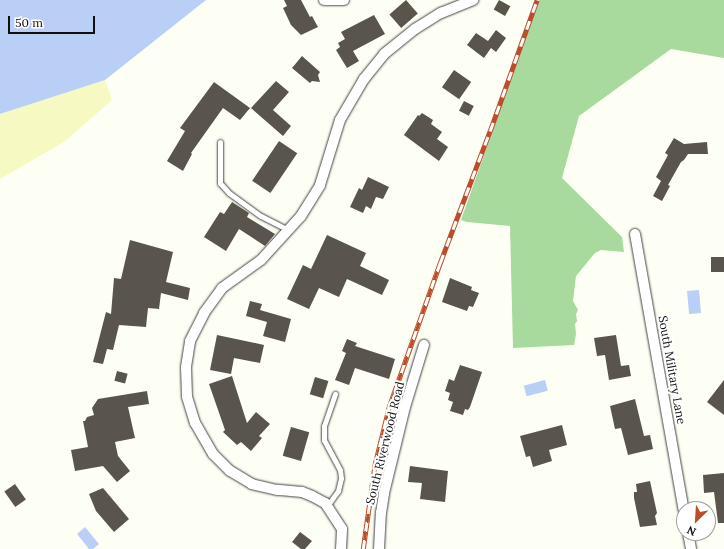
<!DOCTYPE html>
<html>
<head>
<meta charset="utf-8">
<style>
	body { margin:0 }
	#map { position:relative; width:724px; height:549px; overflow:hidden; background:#fefff4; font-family:Lora,serif }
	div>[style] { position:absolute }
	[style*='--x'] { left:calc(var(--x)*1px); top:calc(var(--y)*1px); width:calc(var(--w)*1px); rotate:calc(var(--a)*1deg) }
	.forest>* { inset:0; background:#a8d99d }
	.sand>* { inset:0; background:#f6f9c2 }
	.water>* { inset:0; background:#bacff5; transform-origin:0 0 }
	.building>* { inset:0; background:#59554d; transform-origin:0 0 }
	.roads { filter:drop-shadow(0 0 1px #434343) drop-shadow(0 0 1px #434343) }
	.service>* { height:5px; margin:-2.5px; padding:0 2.5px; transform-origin:2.5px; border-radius:2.5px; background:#fff }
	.minor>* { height:10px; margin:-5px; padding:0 5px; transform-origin:5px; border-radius:5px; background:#fff }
	.rail>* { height:4.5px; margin-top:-2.25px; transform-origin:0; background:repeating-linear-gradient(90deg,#fff 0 9px,#bd4c2b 0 18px); box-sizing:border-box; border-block:1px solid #bd4c2b }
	span { translate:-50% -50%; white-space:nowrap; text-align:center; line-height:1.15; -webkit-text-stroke:4px #fff; paint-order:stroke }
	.street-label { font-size:12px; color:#101010 }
	.north { position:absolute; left:676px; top:501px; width:40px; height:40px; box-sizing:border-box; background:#fff; border:1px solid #9f9f9f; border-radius:50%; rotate:205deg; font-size:11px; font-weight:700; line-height:16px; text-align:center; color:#101010 }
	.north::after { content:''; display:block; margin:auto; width:14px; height:18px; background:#bd4c2b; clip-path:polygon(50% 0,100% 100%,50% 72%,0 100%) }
	.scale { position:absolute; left:8px; top:16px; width:87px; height:18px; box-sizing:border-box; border:2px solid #101010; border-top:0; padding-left:5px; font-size:12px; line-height:14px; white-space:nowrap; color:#101010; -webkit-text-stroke:3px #fff; paint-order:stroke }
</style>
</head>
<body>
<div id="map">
	<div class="forest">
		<i style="clip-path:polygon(539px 0,724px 0,724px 58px,671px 49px,579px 116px,562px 178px,622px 237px,624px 252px,601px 250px,595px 253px,576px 276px,573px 301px,578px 310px,576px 314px,577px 321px,575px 324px,576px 334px,574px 345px,513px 348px,510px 226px,467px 222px,461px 220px)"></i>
	</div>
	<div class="sand">
		<i style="clip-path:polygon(105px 80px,112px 100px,64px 142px,0 179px,0 114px)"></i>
	</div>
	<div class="water">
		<i style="clip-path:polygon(0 0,206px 0,105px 80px,0 114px)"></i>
		<i style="left:699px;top:290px;width:23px;height:12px;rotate:85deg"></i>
		<i style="left:545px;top:380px;width:11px;height:22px;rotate:75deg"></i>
		<i style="clip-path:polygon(85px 527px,99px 544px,93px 549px,89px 549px,77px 534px)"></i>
	</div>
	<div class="building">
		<i style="clip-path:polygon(284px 0,301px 0,310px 17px,312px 16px,318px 27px,301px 35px,291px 25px,283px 8px,287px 6px)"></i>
		<i style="left:406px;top:0;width:18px;height:22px;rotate:49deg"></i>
		<i style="left:499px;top:0;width:13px;height:11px;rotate:29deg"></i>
		<i style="clip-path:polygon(374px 15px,385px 34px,353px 51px,359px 61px,347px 68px,336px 50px,340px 47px,338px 43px,345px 39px,341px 32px)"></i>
		<i style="clip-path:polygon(496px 30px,506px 38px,496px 52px,491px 48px,484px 58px,467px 45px,476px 33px,488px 41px)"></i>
		<i style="clip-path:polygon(302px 56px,320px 72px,318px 75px,320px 82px,312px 81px,310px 83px,292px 68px)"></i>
		<i style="left:454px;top:70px;width:21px;height:21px;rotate:35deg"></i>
		<i style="clip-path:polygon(276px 81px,289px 92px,273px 110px,291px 126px,283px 136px,251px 108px)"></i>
		<i style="clip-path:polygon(214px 82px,250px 108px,240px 120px,223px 108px,191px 153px,192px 154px,183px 171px,167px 161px,185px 131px,180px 128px)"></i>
		<i style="left:464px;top:101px;width:11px;height:11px;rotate:27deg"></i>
		<i style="clip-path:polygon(422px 113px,433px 120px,431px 124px,442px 132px,437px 139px,448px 147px,439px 161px,404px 135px,418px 115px,419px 116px)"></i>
		<i style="clip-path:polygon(674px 138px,684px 144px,707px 142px,708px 154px,688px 154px,684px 160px,681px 162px,668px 185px,670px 186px,662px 201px,653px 196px,661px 181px,656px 177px,668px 155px,665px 153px)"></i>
		<i style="left:279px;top:141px;width:22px;height:48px;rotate:34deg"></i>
		<i style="clip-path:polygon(368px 177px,389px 187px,383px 199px,376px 197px,371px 209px,366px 206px,363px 213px,350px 207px,359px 188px,362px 190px)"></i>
		<i style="clip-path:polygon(232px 202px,249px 213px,247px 217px,275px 234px,265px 246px,239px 229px,226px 251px,204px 237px,220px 212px,224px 214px)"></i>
		<i style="clip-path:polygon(327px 235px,366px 253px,360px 266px,389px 280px,382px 295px,347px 279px,339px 297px,319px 288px,309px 309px,287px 299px,303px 265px,311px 269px)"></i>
		<i style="clip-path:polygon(130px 240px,173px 252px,166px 282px,190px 288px,188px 300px,161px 293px,159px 309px,148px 308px,146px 327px,119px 325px,113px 350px,107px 349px,103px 364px,93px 362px,106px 312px,111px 314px,114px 278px,121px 279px)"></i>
		<i style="left:724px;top:257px;width:15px;height:13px;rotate:90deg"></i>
		<i style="clip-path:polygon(450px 278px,472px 287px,471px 290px,479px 293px,473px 307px,469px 306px,467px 311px,442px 302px)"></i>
		<i style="clip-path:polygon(250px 301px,262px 304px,260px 310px,291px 319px,285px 342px,263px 336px,267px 322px,246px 316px)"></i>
		<i style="clip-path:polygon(217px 335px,264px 345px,260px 363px,234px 358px,231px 374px,210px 370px)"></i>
		<i style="clip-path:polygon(616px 335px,621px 366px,629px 365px,631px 376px,609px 380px,605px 355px,597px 356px,594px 338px)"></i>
		<i style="clip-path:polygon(347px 339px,357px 343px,355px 346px,395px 359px,389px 379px,355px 368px,349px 385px,335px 380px,346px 353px,342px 351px)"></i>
		<i style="clip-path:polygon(460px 365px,482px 372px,470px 407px,468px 410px,465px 409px,463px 415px,450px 411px,453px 402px,448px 400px,450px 393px,445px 391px,449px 379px,454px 381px)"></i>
		<i style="left:117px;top:371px;width:11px;height:10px;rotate:15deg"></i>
		<i style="clip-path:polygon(232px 376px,247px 423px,256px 412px,270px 424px,259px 436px,262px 438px,251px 451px,241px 442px,237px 445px,223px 432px,225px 430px,209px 384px)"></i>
		<i style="left:315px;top:377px;width:14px;height:18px;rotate:17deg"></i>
		<i style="clip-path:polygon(724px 380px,724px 415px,707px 402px)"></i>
		<i style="clip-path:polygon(147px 391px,149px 404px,128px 407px,135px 438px,115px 442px,118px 456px,130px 471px,117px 482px,103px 466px,75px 471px,71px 450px,88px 447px,83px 421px,85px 421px,87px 417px,94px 415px,92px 408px,98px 399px)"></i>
		<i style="clip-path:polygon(635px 399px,644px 436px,650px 435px,653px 449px,628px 455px,621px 428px,615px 429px,610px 406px)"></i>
		<i style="clip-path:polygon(562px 425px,567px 445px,549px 450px,552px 461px,533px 467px,530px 456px,526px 457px,520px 436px)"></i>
		<i style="left:291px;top:427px;width:19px;height:30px;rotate:16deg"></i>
		<i style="clip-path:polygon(410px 466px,448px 471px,445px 502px,420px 499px,422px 483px,408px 482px)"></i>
		<i style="clip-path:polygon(724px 473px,724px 523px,718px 523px,714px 492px,704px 493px,703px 475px)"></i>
		<i style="clip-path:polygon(650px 481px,657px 513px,655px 516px,657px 525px,640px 527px,634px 498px,634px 492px,637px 492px,636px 484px)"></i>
		<i style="left:15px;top:484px;width:19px;height:13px;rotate:55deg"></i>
		<i style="clip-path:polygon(103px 488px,129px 519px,114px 532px,96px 511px,89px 494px)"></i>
		<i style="clip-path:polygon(300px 532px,312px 541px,305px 549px,301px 549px,292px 542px)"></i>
	</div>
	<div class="roads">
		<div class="service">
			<i style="--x:220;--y:142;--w:41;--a:90"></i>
			<i style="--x:220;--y:183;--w:13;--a:48"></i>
			<i style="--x:229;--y:193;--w:39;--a:36"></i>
			<i style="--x:261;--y:216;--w:30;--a:27"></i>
			<i style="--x:327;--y:506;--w:19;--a:-54"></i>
			<i style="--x:338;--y:491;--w:13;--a:-77"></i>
			<i style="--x:341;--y:478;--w:8;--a:-97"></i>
			<i style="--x:340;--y:470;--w:34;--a:-118"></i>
			<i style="--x:324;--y:440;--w:14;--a:-90"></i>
			<i style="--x:324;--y:426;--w:34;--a:-71"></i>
		</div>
		<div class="minor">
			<i style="--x:324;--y:0;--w:20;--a:0"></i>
			<i style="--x:635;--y:234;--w:281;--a:80"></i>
			<i style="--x:688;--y:533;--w:16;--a:79"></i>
			<i style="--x:341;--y:549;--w:20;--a:-87"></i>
			<i style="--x:342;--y:529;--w:31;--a:-123"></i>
			<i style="--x:325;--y:503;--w:15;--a:-152"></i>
			<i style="--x:312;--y:496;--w:11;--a:-158"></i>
			<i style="--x:302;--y:492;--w:25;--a:-175"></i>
			<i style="--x:277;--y:490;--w:26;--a:-167"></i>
			<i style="--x:252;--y:484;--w:26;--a:-149"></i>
			<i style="--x:230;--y:471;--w:24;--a:-135"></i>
			<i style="--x:213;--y:454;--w:36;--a:-120"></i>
			<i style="--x:195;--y:423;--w:28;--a:-107"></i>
			<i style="--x:187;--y:396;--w:29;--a:-92"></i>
			<i style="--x:186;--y:367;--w:26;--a:-81"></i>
			<i style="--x:190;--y:341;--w:31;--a:-63"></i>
			<i style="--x:204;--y:313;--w:31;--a:-54"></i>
			<i style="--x:222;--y:288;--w:48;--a:-35.7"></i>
			<i style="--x:261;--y:260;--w:59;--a:-47.7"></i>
			<i style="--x:301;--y:216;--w:36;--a:-58"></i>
			<i style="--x:320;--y:185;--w:68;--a:-72.9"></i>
			<i style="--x:340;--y:120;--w:48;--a:-59.7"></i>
			<i style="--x:364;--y:79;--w:32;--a:-51"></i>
			<i style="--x:384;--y:54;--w:40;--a:-39"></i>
			<i style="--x:415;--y:29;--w:31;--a:-32"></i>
			<i style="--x:441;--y:13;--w:35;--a:-22"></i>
			<i style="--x:379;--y:549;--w:36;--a:-87"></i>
			<i style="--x:381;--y:513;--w:20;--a:-81"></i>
			<i style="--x:384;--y:493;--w:89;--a:-76.3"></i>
			<i style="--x:405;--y:407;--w:65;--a:-73"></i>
		</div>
	</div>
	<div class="rail">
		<i style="--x:363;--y:549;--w:86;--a:-82"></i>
		<i style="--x:375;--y:464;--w:59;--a:-76.2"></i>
		<i style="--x:389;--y:407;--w:153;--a:-70.5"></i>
		<i style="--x:440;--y:263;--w:141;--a:-69.3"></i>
		<i style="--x:490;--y:131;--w:139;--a:-70.3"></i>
	</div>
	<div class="street-label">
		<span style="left:672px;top:370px;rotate:80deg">South Military Lane</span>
		<span style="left:385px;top:443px;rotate:-76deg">South Riverwood Road</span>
	</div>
	<div class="north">N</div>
	<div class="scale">50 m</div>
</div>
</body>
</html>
